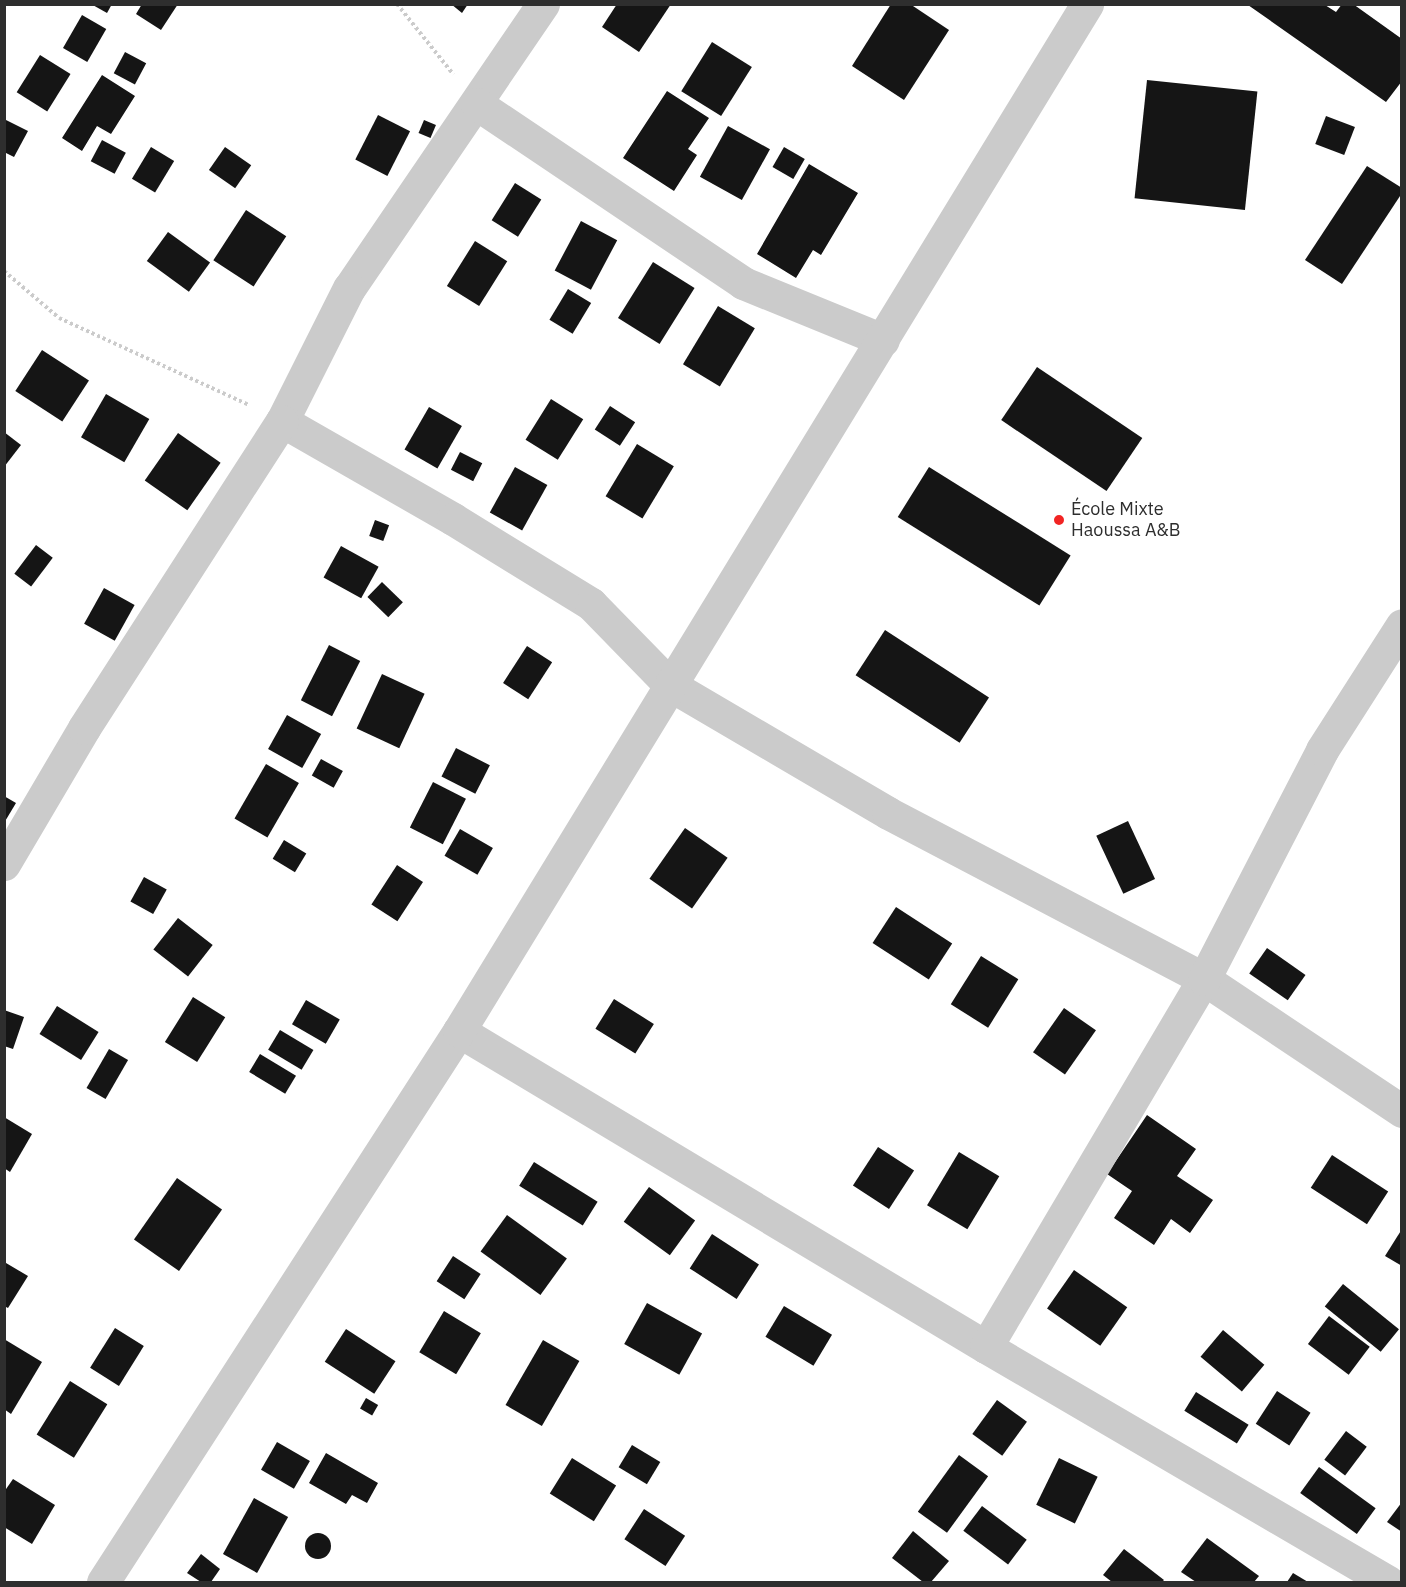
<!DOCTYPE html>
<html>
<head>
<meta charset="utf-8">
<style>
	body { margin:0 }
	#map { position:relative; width:1406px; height:1587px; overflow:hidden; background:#fff; font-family:"IBM Plex Sans",sans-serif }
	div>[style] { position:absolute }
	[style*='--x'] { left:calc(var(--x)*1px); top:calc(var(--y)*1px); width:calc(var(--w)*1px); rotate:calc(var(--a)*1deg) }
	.building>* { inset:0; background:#151515; transform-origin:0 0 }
	.round { border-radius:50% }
	.path>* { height:4px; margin-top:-2px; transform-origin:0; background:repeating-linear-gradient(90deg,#cbcbcb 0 3px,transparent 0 6px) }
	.minor>* { height:33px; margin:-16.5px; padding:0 16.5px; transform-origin:16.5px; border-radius:16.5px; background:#cbcbcb }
	.dots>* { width:16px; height:16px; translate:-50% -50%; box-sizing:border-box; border:3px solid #fff; border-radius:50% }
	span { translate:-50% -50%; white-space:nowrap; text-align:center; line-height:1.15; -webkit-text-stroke:6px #fff; paint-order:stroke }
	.poi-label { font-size:18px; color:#2e2e2e }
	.left { translate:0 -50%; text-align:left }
	.frame { position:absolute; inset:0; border:6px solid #2e2e2e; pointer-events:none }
</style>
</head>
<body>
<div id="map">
	<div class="building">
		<i style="clip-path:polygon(91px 4px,112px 4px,107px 13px)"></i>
		<i style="clip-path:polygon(142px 4px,178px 4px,161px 30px,136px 14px)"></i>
		<i style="clip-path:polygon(451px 4px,468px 4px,462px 13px)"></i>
		<i style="clip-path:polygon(617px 4px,671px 4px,639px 52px,602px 27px)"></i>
		<i style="clip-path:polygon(891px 4px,910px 4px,949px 30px,904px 100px,852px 66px)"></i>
		<i style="clip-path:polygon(1342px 4px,1353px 4px,1402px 39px,1402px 81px,1386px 102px,1248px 5px,1325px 5px,1336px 12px)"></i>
		<i style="left:82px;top:15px;width:28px;height:38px;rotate:30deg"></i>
		<i style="left:712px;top:42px;width:47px;height:58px;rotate:32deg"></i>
		<i style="left:125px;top:52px;width:24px;height:24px;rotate:28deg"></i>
		<i style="left:40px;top:55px;width:36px;height:44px;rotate:32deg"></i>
		<i style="clip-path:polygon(102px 75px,135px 96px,111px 134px,97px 126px,82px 151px,62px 138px)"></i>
		<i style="left:1147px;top:80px;width:111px;height:119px;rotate:6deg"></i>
		<i style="clip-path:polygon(667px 91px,709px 118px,688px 149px,697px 155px,674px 191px,623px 158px)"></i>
		<i style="left:378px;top:115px;width:36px;height:50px;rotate:27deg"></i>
		<i style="left:1326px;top:116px;width:31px;height:30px;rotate:21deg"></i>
		<i style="clip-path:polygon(4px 119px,28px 131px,14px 157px,4px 152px)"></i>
		<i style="left:424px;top:120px;width:13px;height:14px;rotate:23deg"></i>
		<i style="left:728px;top:126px;width:48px;height:58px;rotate:29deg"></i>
		<i style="left:102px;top:140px;width:27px;height:24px;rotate:28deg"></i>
		<i style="left:151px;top:147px;width:27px;height:37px;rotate:31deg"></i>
		<i style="left:225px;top:147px;width:32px;height:28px;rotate:35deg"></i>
		<i style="left:784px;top:147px;width:24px;height:23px;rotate:30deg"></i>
		<i style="clip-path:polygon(809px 164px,858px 193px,821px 255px,813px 250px,796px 278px,757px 254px)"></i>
		<i style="clip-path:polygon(1367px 166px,1402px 188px,1402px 193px,1342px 284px,1305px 260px)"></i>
		<i style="left:515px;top:183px;width:31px;height:44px;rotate:32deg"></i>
		<i style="left:246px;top:210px;width:48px;height:60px;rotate:33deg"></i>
		<i style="left:581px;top:221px;width:41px;height:56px;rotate:28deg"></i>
		<i style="left:168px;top:232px;width:52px;height:36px;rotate:36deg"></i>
		<i style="left:475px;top:241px;width:38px;height:53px;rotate:32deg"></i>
		<i style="left:653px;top:262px;width:49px;height:66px;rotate:32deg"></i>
		<i style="left:568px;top:289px;width:27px;height:36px;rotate:31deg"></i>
		<i style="left:718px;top:306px;width:43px;height:68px;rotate:31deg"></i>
		<i style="left:42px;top:350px;width:56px;height:49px;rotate:33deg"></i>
		<i style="left:1037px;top:367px;width:127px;height:64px;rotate:34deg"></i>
		<i style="left:106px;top:394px;width:50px;height:50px;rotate:30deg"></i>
		<i style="left:551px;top:399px;width:38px;height:48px;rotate:32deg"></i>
		<i style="left:610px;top:406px;width:30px;height:28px;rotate:33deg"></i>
		<i style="left:429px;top:407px;width:38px;height:49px;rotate:30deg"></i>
		<i style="clip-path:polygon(4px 432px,21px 445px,4px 467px)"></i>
		<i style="left:178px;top:433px;width:52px;height:58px;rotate:35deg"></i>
		<i style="left:637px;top:444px;width:43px;height:61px;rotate:31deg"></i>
		<i style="left:460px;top:452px;width:25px;height:20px;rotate:27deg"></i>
		<i style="left:515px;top:467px;width:37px;height:52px;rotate:29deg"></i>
		<i style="left:929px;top:467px;width:167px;height:59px;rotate:32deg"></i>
		<i style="left:375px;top:520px;width:15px;height:17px;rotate:20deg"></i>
		<i style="left:36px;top:545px;width:21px;height:36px;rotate:37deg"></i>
		<i style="left:341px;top:546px;width:43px;height:36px;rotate:29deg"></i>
		<i style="left:382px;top:582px;width:29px;height:21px;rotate:44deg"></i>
		<i style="left:104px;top:588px;width:35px;height:41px;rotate:29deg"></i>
		<i style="left:885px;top:630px;width:124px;height:54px;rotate:33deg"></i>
		<i style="left:329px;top:645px;width:35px;height:62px;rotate:27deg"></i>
		<i style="left:527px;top:646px;width:30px;height:44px;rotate:33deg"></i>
		<i style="left:382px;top:674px;width:47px;height:60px;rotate:25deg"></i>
		<i style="left:287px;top:715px;width:39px;height:39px;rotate:29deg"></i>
		<i style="left:456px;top:748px;width:38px;height:32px;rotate:27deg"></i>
		<i style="left:321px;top:759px;width:25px;height:19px;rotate:29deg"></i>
		<i style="left:266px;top:764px;width:38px;height:63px;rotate:30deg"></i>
		<i style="left:433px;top:782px;width:37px;height:51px;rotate:27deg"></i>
		<i style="clip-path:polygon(4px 796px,16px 803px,4px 823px)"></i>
		<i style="left:1128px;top:821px;width:64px;height:35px;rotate:65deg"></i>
		<i style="left:685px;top:828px;width:52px;height:62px;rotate:35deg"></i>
		<i style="left:460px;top:829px;width:38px;height:31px;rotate:30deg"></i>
		<i style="left:284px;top:840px;width:26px;height:22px;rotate:31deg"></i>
		<i style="left:397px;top:865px;width:31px;height:47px;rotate:33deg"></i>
		<i style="left:144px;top:877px;width:26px;height:28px;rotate:29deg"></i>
		<i style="left:896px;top:907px;width:67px;height:43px;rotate:33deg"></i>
		<i style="left:178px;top:918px;width:44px;height:40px;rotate:38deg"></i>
		<i style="left:1267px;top:948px;width:47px;height:31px;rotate:35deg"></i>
		<i style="left:981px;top:956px;width:44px;height:57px;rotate:32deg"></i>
		<i style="left:193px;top:997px;width:38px;height:53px;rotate:32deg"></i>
		<i style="left:614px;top:999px;width:47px;height:35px;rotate:32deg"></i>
		<i style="left:306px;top:1000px;width:39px;height:28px;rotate:30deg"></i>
		<i style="left:57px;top:1006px;width:49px;height:33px;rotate:32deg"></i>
		<i style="left:1064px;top:1008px;width:39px;height:54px;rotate:35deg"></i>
		<i style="clip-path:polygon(4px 1010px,24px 1017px,13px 1049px,4px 1046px)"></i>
		<i style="left:280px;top:1030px;width:39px;height:23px;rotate:31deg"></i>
		<i style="left:109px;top:1049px;width:22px;height:45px;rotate:30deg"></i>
		<i style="left:260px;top:1054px;width:42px;height:21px;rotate:31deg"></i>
		<i style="clip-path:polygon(1147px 1115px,1196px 1149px,1177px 1176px,1213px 1200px,1190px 1233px,1171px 1219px,1154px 1245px,1114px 1218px,1132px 1191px,1107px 1174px)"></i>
		<i style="clip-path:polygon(4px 1117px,32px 1134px,10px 1172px,4px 1168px)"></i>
		<i style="left:878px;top:1147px;width:43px;height:46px;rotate:33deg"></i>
		<i style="left:959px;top:1152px;width:47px;height:62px;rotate:31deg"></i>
		<i style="left:1332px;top:1155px;width:67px;height:39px;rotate:33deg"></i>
		<i style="left:534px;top:1162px;width:75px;height:28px;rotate:32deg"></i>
		<i style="left:177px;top:1178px;width:55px;height:75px;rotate:35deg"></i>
		<i style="left:649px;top:1187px;width:57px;height:43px;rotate:36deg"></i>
		<i style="left:507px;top:1215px;width:74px;height:45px;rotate:36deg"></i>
		<i style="clip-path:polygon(1402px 1229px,1402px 1266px,1385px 1256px)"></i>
		<i style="left:712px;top:1234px;width:56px;height:41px;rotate:33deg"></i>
		<i style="left:453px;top:1256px;width:33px;height:30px;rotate:33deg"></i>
		<i style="clip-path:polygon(6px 1263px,28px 1276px,8px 1308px,4px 1306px)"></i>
		<i style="left:1074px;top:1270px;width:65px;height:47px;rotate:35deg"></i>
		<i style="left:1343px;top:1284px;width:72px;height:29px;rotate:39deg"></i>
		<i style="left:647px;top:1303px;width:63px;height:47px;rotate:29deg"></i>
		<i style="left:784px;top:1306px;width:56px;height:36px;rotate:31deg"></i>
		<i style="left:444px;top:1311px;width:43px;height:48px;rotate:31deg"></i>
		<i style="left:1329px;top:1316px;width:51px;height:35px;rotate:37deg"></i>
		<i style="left:115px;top:1328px;width:34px;height:47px;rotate:32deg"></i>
		<i style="left:346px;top:1329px;width:59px;height:39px;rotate:33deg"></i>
		<i style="left:1223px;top:1330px;width:54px;height:35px;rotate:40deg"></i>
		<i style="clip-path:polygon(4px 1339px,42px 1362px,11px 1414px,4px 1409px)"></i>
		<i style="left:543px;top:1340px;width:42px;height:75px;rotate:30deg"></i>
		<i style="left:70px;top:1381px;width:44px;height:63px;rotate:32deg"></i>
		<i style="left:1277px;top:1391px;width:40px;height:39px;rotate:33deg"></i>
		<i style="left:1196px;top:1392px;width:62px;height:22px;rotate:32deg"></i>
		<i style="left:366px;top:1398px;width:14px;height:12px;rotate:30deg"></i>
		<i style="left:997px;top:1400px;width:37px;height:42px;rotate:36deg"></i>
		<i style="left:1346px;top:1431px;width:26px;height:36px;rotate:37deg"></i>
		<i style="left:277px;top:1442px;width:38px;height:32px;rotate:30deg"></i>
		<i style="left:632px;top:1445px;width:33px;height:26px;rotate:31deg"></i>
		<i style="clip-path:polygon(326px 1453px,378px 1483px,367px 1503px,352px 1495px,346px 1504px,309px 1483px)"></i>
		<i style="left:959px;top:1455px;width:36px;height:70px;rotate:36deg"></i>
		<i style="left:572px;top:1458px;width:52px;height:42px;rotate:32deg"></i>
		<i style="left:1059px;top:1458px;width:43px;height:52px;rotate:26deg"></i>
		<i style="left:1319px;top:1467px;width:70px;height:32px;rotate:36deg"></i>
		<i style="clip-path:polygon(13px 1479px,55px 1505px,32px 1544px,4px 1527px,4px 1492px)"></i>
		<i style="left:254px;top:1498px;width:39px;height:64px;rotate:29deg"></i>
		<i style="clip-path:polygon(1402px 1502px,1402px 1532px,1387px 1522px)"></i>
		<i style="left:982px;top:1506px;width:56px;height:31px;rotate:37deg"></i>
		<i style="left:644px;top:1509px;width:49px;height:36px;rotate:33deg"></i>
		<i style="clip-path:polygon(913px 1531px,949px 1561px,931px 1582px,923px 1582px,892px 1558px)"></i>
		<i class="round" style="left:305px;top:1533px;width:26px;height:26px"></i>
		<i style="clip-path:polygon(1207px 1538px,1259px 1576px,1254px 1582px,1196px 1582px,1181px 1572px)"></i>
		<i style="clip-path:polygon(1124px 1549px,1164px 1580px,1162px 1582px,1112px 1582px,1103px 1575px)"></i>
		<i style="clip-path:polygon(201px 1554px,220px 1569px,211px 1582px,201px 1582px,187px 1573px)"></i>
		<i style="clip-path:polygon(1293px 1573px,1308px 1582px,1287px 1582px)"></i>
	</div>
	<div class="path">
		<i style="--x:397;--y:4;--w:90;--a:51.3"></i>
		<i style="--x:4;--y:271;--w:72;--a:40.5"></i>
		<i style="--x:59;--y:318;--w:209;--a:24.6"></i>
	</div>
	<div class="minor">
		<i style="--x:543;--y:4;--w:344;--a:124.3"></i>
		<i style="--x:349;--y:288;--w:149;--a:116.7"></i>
		<i style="--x:282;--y:421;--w:197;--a:29.8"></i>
		<i style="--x:453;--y:519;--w:162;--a:31.6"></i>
		<i style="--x:591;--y:604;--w:113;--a:45.7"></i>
		<i style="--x:670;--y:685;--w:253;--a:30.4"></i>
		<i style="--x:888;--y:813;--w:357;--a:27.7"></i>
		<i style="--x:1204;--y:979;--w:238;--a:33.7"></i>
		<i style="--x:477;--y:104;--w:321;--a:33.9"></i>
		<i style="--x:743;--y:283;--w:151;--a:22.2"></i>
		<i style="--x:4;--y:864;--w:158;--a:-59.5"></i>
		<i style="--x:84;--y:728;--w:365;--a:-57.2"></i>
		<i style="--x:459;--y:1031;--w:614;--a:30.95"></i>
		<i style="--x:986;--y:1347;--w:466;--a:30.3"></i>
		<i style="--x:986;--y:1347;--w:428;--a:-59.4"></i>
		<i style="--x:1204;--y:979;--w:258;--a:-62.7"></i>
		<i style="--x:1322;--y:750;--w:148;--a:-57.4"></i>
		<i style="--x:103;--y:1582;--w:656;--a:-57.13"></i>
		<i style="--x:459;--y:1031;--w:1204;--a:-58.55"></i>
	</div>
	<div class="dots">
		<i style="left:1059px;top:520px;background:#f12423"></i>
	</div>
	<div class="poi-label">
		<span class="left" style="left:1071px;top:520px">École Mixte<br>Haoussa A&amp;B</span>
	</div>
	<div class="frame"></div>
</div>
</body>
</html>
